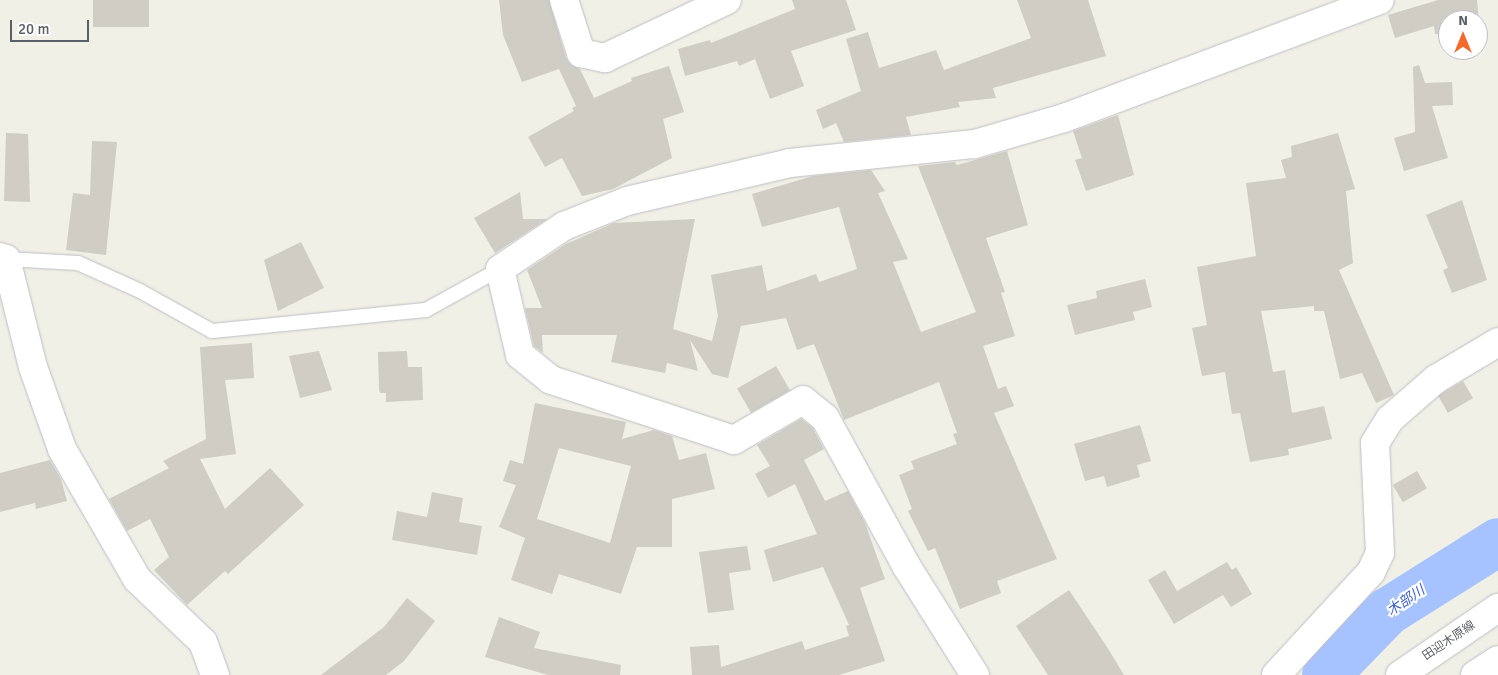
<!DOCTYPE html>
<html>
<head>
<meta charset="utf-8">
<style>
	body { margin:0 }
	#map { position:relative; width:1498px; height:675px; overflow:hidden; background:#f0f0e6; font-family:Signika,"Noto Sans JP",sans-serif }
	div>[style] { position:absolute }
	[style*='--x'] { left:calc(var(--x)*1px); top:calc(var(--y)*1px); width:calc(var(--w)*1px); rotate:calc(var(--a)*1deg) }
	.river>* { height:48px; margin:-24px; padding:0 24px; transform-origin:24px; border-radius:24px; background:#a7c3ff }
	.building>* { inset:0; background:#cfcdc4; transform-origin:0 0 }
	.roads { filter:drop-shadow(0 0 1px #bdbec5) drop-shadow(0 0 1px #bdbec5) }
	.lane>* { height:14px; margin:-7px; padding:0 7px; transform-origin:7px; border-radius:7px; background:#fff }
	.street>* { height:28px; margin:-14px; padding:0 14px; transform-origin:14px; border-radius:14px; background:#fff }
	.secondary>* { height:28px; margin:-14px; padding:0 14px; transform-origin:14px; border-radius:14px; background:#fff }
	span { translate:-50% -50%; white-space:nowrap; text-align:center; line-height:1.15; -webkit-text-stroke:4px #fff; paint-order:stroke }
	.street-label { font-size:12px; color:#5d5f67 }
	.water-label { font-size:14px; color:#4263ca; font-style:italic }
	.north { position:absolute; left:1438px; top:10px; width:50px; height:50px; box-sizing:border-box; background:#fff; border:1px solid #bebfc2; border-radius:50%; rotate:0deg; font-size:14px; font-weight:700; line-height:20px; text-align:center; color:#5d5f67 }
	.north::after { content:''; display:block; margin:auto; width:18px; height:22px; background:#f36a2a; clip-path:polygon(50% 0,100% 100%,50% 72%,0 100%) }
	.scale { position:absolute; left:10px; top:20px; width:79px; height:22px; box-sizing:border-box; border:2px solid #5d5f67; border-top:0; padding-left:6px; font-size:15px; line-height:18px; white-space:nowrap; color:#5d5f67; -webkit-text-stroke:4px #fff; paint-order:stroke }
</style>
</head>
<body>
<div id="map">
	<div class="river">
		<i style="--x:1326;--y:675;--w:88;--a:-45.9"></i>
		<i style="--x:1387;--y:612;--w:131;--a:-32.2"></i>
	</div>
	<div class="building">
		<i style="left:93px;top:0;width:56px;height:27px"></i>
		<i style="clip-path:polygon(499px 0,549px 0,566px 58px,571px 65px,580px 69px,594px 98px,632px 81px,631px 78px,669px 66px,684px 112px,663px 119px,672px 158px,613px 189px,582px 196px,562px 158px,545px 167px,528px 137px,574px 111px,572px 108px,576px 106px,559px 69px,522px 82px,503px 35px)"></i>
		<i style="clip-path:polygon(792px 0,846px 0,856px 30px,791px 51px,804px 86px,770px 99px,755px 59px,739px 66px,737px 61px,685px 76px,678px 49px,710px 40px,711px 43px,795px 9px)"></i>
		<i style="clip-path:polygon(1017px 0,1088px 0,1106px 56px,993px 88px,996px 98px,958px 102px,960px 107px,906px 117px,911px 135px,844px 142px,836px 123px,823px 129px,816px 110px,861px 91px,846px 39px,868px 32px,879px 68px,936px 50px,944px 70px,1031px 38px)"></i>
		<i style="clip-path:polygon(1438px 0,1477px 0,1480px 31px,1478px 20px,1448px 20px,1448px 33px,1435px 34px,1434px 26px,1395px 38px,1388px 15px)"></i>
		<i style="clip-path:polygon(1419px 65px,1425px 83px,1452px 82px,1453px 105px,1432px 106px,1448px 158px,1404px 171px,1394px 138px,1415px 132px,1413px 67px)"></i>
		<i style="clip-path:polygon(1118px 115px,1134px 175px,1086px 191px,1075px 160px,1082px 158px,1073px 131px)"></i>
		<i style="clip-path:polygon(6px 133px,28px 134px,30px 202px,4px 201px)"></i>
		<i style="clip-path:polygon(1338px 133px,1355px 189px,1346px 191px,1353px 263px,1339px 270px,1394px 395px,1376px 403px,1362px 373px,1340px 379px,1324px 311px,1314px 311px,1314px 306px,1261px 311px,1273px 372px,1285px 370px,1292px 413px,1324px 406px,1332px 439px,1288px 449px,1289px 455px,1250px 462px,1240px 413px,1232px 414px,1225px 372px,1202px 376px,1192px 328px,1207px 325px,1197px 267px,1256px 256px,1246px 183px,1286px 178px,1281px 160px,1292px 157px,1291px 146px)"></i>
		<i style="clip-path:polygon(92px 141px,117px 142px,106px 255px,66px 250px,73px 193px,90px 195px)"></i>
		<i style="clip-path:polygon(1007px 151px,1028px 225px,986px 238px,1005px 292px,1001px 293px,1015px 336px,983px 346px,998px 389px,1006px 386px,1014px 406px,994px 413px,1057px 559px,997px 581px,1001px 593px,960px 609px,935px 548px,928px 551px,908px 511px,912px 509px,899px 475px,914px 469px,911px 461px,957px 444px,953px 434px,957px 433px,939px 382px,844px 420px,814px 344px,797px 350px,786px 318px,741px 326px,728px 378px,712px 374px,690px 340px,698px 371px,667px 363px,665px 373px,611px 362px,617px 335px,542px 335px,543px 353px,534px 346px,525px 308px,542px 308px,527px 270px,566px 244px,614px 223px,695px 219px,673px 329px,712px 341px,718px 316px,711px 275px,762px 265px,767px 291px,816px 274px,819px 282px,857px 269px,839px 207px,762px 227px,752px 194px,813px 176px,871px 170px,885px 191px,878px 193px,908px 259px,893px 262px,921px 332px,976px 312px,918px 166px,955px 162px,957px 165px)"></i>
		<i style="clip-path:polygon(520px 192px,523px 219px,547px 219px,495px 253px,474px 218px)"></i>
		<i style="clip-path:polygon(1462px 200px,1487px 280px,1452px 293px,1443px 270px,1448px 268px,1426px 215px)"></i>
		<i style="clip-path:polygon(301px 242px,324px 288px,278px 311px,264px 260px)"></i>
		<i style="clip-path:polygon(1145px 279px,1152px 307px,1133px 312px,1135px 320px,1075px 335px,1067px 305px,1097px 298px,1096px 291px)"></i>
		<i style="clip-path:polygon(252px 343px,254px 378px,225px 380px,236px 454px,200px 459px,225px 509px,270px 468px,304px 505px,228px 574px,225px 571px,187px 605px,154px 570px,169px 557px,150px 519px,127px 531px,109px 499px,169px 468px,163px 461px,206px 439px,200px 347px)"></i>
		<i style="clip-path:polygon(319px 351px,332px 390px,300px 398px,289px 356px)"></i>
		<i style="clip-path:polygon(407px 351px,408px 367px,422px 367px,423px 400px,386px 402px,386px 393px,380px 393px,379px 389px,378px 352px)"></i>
		<i style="left:776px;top:366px;width:28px;height:45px;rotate:60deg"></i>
		<i style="left:1463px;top:381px;width:20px;height:29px;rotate:60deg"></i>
		<i style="clip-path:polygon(evenodd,535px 403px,626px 422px,622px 439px,654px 430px,672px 436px,679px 460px,706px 453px,715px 489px,672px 499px,672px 547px,637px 547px,621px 594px,559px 574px,552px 594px,511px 580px,525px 538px,499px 527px,516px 485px,503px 481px,510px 460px,523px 464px,535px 403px,559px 448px,631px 466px,610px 543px,537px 519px,559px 448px)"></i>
		<i style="clip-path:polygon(801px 419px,812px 427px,824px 449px,804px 460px,825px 501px,848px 491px,865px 523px,885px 579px,860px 588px,885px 661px,839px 675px,692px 675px,690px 647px,719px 645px,721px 667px,802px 641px,805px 650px,849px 636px,846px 626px,849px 625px,823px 567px,773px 582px,764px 550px,817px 534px,795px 484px,768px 498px,755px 474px,770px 466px,757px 445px)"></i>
		<i style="clip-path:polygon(1140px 425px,1151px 461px,1137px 465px,1140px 477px,1107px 487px,1104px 476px,1085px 481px,1074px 444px)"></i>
		<i style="clip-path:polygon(50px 460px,61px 479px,67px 501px,36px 509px,35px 503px,0 512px,0 473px)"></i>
		<i style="left:1417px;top:471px;width:20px;height:28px;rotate:60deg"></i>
		<i style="clip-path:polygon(432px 492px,463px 498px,459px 522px,482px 526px,477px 555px,392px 540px,397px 511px,427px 517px)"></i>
		<i style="clip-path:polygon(747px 546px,751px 570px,729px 573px,734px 610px,708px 613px,699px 552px)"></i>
		<i style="clip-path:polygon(1227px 562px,1232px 570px,1236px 567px,1252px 594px,1231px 607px,1223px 595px,1174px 624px,1148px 580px,1165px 570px,1177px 591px)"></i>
		<i style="clip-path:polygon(1069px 590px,1107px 647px,1124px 675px,1048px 675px,1016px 626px)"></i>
		<i style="clip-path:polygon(407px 598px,435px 621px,404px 661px,386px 675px,321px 675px,384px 627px)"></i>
		<i style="clip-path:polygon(499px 617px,540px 632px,534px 648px,621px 665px,620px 675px,548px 675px,485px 657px)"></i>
	</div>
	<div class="roads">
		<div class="lane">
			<i style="--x:6;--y:259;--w:72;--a:3.2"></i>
			<i style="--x:78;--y:263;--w:68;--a:24.3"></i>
			<i style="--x:140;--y:291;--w:82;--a:29.1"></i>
			<i style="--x:212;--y:331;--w:215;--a:-5.6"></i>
			<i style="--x:426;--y:310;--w:85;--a:-29"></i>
		</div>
		<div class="street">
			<i style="--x:564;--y:0;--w:56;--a:72.2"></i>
			<i style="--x:581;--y:53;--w:25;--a:12"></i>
			<i style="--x:605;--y:58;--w:135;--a:-25.4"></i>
			<i style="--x:0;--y:257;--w:6;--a:18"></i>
			<i style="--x:6;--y:259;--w:111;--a:76"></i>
			<i style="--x:33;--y:367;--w:87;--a:70.5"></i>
			<i style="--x:62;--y:449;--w:150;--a:60"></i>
			<i style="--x:137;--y:579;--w:91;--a:43.7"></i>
			<i style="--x:203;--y:642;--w:35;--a:70"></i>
			<i style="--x:975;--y:675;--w:128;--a:-122.2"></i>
			<i style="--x:907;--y:567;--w:170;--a:-118.8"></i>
			<i style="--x:825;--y:418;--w:28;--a:-141"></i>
			<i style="--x:803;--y:400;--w:80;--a:149.9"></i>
			<i style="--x:734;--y:440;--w:193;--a:-161.8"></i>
			<i style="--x:551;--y:380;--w:40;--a:-141"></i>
			<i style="--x:520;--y:355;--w:88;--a:-103.1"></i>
			<i style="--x:500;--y:269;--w:77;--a:-33.9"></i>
			<i style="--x:564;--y:226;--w:68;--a:-21.6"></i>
			<i style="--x:627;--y:201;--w:167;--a:-13.1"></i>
			<i style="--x:790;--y:163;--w:186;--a:-5.9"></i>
			<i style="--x:975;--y:144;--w:93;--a:-16.3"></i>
			<i style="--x:1064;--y:118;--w:337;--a:-20.5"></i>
			<i style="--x:1276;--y:675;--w:140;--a:-47.3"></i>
			<i style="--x:1371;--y:572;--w:21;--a:-65"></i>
			<i style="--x:1380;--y:553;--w:110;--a:-92.6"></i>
			<i style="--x:1375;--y:443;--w:28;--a:-58"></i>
			<i style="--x:1390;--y:419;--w:61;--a:-41"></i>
			<i style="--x:1436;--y:379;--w:72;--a:-30.8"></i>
		</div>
		<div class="secondary">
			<i style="--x:1400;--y:675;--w:119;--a:-34.4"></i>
			<i style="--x:1475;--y:675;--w:27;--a:-33"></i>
		</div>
	</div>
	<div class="street-label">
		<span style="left:1449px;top:641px;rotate:-34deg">田迎木原線</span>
	</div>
	<div class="water-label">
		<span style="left:1406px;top:601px;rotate:-34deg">木部川</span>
	</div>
	<div class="north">N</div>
	<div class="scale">20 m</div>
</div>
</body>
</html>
